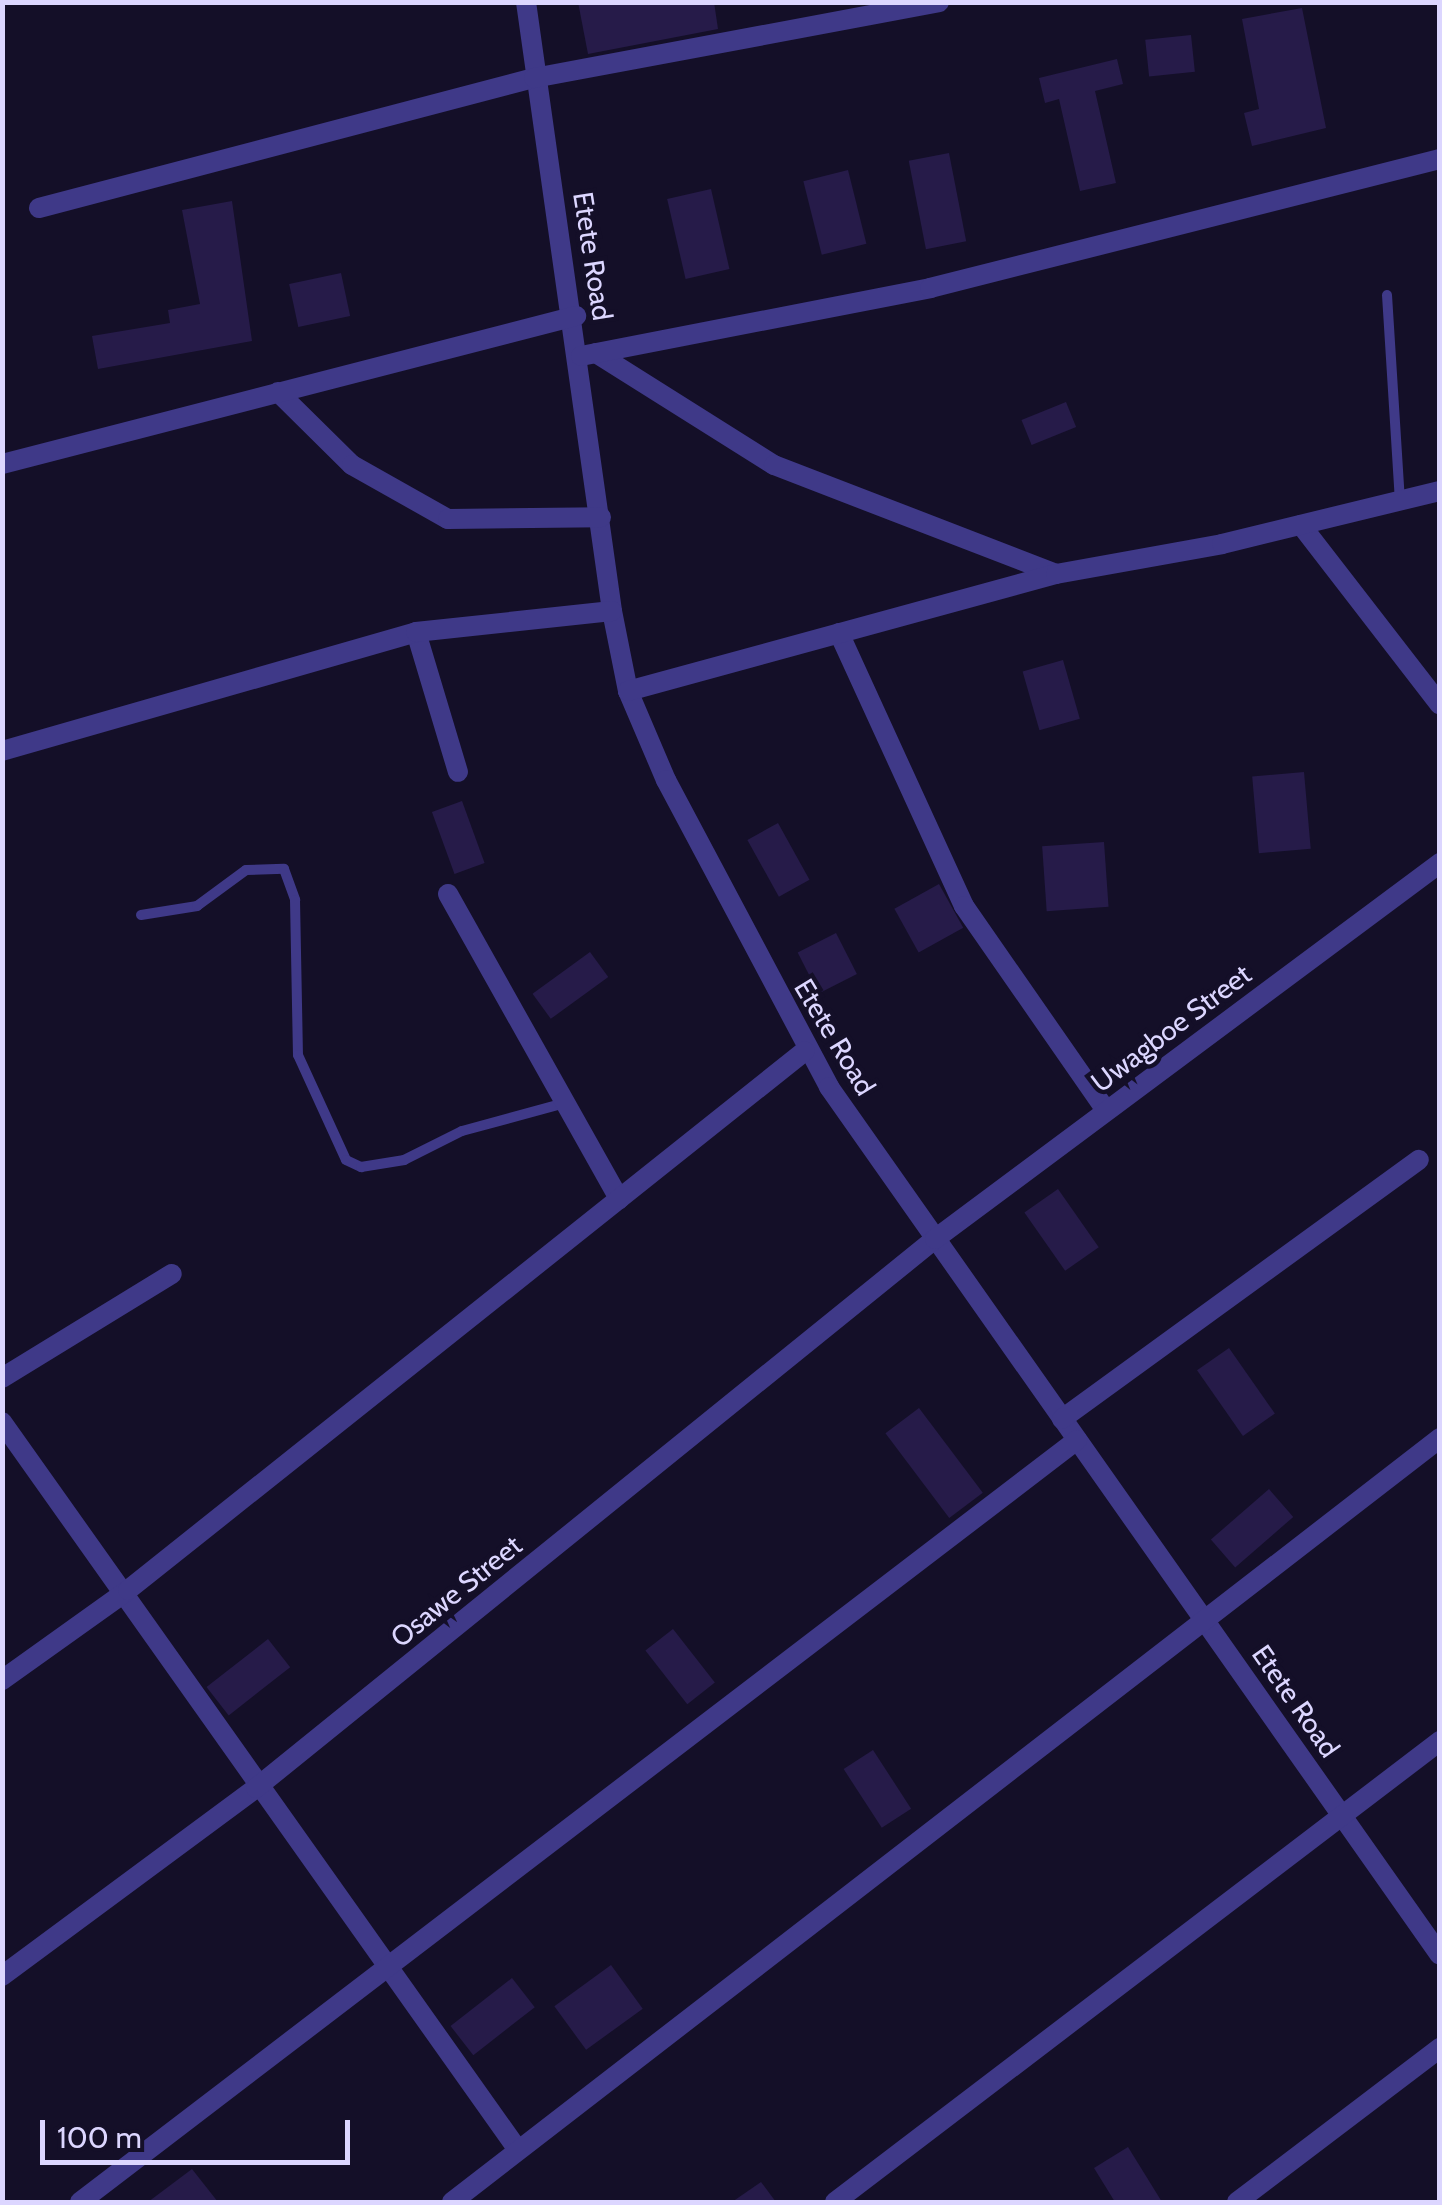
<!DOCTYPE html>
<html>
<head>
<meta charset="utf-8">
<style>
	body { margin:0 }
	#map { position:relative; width:1442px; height:2205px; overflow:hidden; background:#140f28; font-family:Cabin,sans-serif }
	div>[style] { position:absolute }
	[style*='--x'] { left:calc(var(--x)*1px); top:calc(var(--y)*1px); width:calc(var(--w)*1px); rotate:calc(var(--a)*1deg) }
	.building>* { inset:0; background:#261b49; transform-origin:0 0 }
	.service>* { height:10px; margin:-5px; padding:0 5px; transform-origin:5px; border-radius:5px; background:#3f3988 }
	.minor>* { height:20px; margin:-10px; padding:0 10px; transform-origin:10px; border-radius:10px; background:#3f3988 }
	span { translate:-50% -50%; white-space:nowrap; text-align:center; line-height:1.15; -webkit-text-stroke:9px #140f28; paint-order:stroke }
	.street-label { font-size:28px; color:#dcd6ff }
	.frame { position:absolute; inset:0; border:5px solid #dcd6ff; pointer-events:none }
	.scale { position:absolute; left:40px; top:2120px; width:310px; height:45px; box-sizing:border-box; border:5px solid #dcd6ff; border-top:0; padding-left:12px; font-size:30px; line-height:35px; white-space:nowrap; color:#dcd6ff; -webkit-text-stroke:8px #140f28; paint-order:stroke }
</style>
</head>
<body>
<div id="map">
	<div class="building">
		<i style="clip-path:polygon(578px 2px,714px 2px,718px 29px,588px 54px)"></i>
		<i style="clip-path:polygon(1302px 8px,1326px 128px,1252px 146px,1244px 113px,1259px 109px,1242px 19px)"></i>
		<i style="left:1191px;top:35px;width:37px;height:46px;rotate:84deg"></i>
		<i style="clip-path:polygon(1117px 59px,1123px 84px,1095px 91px,1116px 183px,1080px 191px,1059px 99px,1045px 103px,1039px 78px)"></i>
		<i style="left:949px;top:153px;width:90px;height:41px;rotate:79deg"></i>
		<i style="left:848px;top:170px;width:76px;height:46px;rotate:76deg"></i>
		<i style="left:711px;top:189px;width:82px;height:45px;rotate:77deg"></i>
		<i style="clip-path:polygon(232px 201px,252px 341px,98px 369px,92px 336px,170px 323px,168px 310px,200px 304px,182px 210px)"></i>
		<i style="left:341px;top:273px;width:44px;height:53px;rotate:78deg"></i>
		<i style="left:1066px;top:402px;width:27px;height:48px;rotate:68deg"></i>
		<i style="left:1063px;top:660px;width:61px;height:42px;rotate:74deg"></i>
		<i style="left:1304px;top:772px;width:77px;height:52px;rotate:85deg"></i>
		<i style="left:462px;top:801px;width:66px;height:32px;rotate:70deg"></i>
		<i style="left:778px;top:823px;width:65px;height:35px;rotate:61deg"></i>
		<i style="left:1104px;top:842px;width:65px;height:62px;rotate:86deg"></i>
		<i style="left:939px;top:884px;width:50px;height:51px;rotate:61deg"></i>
		<i style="left:836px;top:933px;width:46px;height:43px;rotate:63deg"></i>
		<i style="left:590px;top:952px;width:31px;height:71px;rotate:54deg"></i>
		<i style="left:1058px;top:1189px;width:71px;height:41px;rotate:55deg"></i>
		<i style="left:1229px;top:1348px;width:80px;height:39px;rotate:55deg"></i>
		<i style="left:919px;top:1408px;width:106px;height:42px;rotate:53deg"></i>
		<i style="left:1269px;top:1489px;width:37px;height:77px;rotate:49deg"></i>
		<i style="left:673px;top:1629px;width:68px;height:35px;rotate:52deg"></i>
		<i style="left:268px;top:1639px;width:36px;height:78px;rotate:52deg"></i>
		<i style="left:873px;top:1750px;width:70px;height:35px;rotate:57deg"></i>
		<i style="left:611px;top:1965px;width:54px;height:70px;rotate:54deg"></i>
		<i style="left:512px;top:1978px;width:37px;height:78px;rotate:52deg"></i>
		<i style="clip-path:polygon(1128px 2147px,1162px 2202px,1115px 2202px,1094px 2168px)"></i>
		<i style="clip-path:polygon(192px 2169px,218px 2202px,148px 2202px)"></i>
		<i style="clip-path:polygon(761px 2182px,776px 2202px,732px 2202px)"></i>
	</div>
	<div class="service">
		<i style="--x:1387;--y:295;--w:205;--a:86.4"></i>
		<i style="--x:141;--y:915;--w:57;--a:-9.1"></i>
		<i style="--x:197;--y:906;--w:61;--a:-36.3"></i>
		<i style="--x:246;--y:870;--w:38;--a:-2"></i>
		<i style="--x:284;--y:869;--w:33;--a:70"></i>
		<i style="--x:295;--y:900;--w:155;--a:88.9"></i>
		<i style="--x:298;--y:1055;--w:115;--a:65.4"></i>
		<i style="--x:346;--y:1160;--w:17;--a:25"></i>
		<i style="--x:361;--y:1167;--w:44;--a:-9.2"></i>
		<i style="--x:404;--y:1160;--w:65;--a:-26.6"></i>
		<i style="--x:462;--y:1131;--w:107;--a:-15.2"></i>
	</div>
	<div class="minor">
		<i style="--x:526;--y:2;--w:615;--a:81.96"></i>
		<i style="--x:612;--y:611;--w:82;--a:78.7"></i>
		<i style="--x:628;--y:691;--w:97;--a:66.9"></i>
		<i style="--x:666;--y:780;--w:348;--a:62"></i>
		<i style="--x:829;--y:1087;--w:1061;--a:54.86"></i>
		<i style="--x:39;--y:208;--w:512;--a:-14.72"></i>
		<i style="--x:534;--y:78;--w:412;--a:-10.6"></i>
		<i style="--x:596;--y:353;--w:210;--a:32.2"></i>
		<i style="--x:774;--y:465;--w:302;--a:21.1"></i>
		<i style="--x:581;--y:356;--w:356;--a:-11"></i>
		<i style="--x:930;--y:288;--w:526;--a:-14.19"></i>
		<i style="--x:278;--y:392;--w:104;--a:44.6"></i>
		<i style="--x:352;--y:465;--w:110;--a:29.4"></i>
		<i style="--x:448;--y:519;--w:153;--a:-0.7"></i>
		<i style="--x:2;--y:464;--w:593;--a:-14.46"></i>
		<i style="--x:1301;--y:525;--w:227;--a:52.3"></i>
		<i style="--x:416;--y:632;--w:146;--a:73.3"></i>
		<i style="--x:839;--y:633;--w:300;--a:65.4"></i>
		<i style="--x:964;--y:906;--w:249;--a:55.2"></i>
		<i style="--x:628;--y:691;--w:444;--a:-15.3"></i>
		<i style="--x:1056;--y:574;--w:169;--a:-10.2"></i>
		<i style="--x:1222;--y:544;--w:224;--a:-13.7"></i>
		<i style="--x:2;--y:751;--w:431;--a:-16"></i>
		<i style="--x:416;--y:632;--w:197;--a:-6.1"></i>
		<i style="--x:448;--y:894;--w:350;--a:60.7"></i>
		<i style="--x:2;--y:1378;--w:199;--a:-31.5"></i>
		<i style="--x:1062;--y:1419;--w:441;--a:-36"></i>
		<i style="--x:2;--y:1422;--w:892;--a:54.67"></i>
		<i style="--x:2;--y:1680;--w:155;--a:-35.5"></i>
		<i style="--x:128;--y:1590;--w:865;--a:-38.53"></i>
		<i style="--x:2;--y:1976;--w:316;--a:-36.5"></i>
		<i style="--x:256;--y:1788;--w:873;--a:-38.96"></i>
		<i style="--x:935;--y:1239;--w:630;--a:-36.67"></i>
		<i style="--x:80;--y:2202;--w:1255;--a:-37.39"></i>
		<i style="--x:452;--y:2202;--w:1249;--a:-37.71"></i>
		<i style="--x:835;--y:2202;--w:761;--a:-37.31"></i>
		<i style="--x:1237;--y:2202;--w:255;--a:-37.2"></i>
	</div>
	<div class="street-label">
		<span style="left:593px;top:256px;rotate:81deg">Etete Road</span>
		<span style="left:1171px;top:1028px;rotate:-37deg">Uwagboe Street</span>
		<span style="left:835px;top:1037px;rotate:59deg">Etete Road</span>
		<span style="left:456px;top:1591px;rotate:-39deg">Osawe Street</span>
		<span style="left:1296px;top:1701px;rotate:55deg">Etete Road</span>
	</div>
	<div class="frame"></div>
	<div class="scale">100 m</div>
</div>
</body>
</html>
